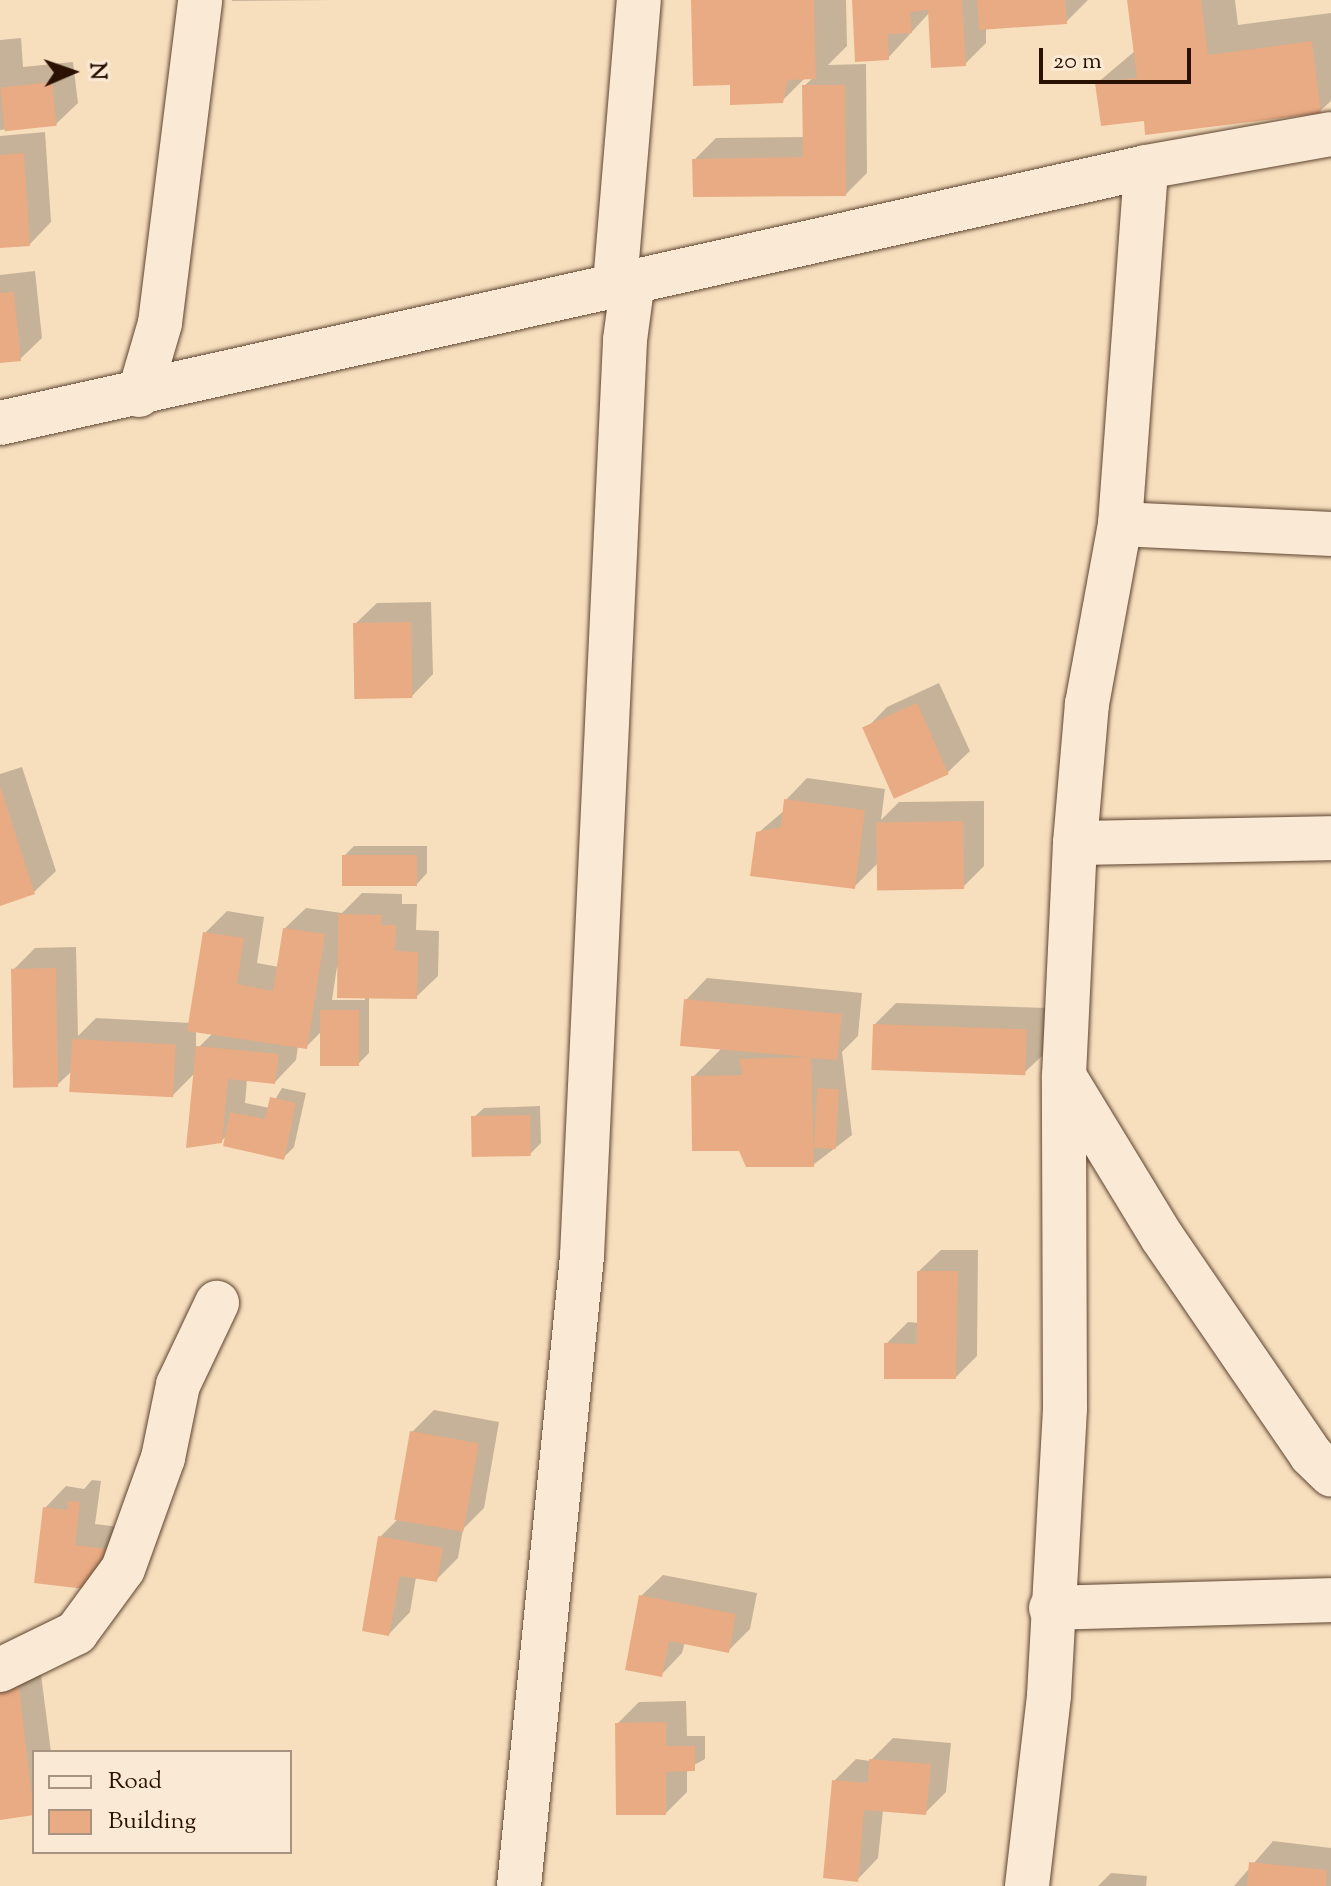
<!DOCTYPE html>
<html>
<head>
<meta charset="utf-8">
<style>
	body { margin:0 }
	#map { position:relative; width:1331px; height:1886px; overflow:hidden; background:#f7dfbe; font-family:"Sorts Mill Goudy",serif }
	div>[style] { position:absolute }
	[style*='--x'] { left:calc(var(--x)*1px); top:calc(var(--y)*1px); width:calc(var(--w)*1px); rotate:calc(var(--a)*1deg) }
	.shadow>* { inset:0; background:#0003 }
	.building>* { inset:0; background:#e9ab84; transform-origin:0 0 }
	.roads { filter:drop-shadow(0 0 2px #5d4430) drop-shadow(0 0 2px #5d4430) }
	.minor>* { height:44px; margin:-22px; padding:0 22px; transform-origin:22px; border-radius:22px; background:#faead5 }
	span { translate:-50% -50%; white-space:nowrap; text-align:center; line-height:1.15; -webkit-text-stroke:6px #faead5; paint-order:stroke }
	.legend { position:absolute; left:32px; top:1750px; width:260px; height:104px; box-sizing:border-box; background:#faead5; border:2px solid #a79380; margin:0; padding:10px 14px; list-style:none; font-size:24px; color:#2a1101 }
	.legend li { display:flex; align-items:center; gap:16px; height:40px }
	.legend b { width:40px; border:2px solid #a79380 }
	.north { position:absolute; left:32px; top:32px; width:80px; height:80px; -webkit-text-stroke:6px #faead5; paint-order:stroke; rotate:88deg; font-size:22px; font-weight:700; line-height:32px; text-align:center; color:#2a1101 }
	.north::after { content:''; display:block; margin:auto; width:28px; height:36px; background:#2a1101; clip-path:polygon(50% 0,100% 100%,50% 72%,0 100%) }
	.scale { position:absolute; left:1039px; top:48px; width:152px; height:36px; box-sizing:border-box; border:4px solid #2a1101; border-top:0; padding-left:10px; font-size:24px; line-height:28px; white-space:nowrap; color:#2a1101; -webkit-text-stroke:6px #faead5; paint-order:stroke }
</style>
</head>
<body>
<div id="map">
	<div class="shadow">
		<i style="clip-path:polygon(232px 0,336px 0,232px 1px)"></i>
		<i style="clip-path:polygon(693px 0,846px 0,847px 46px,828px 65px,866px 64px,867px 173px,846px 194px,694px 160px,716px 138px,805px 137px,804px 86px,814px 77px,806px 77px,782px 101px,732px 83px)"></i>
		<i style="clip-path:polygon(854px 0,1088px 0,1066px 22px,986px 27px,986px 43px,965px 64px,930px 12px,888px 58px)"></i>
		<i style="clip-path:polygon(1129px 0,1235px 0,1238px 25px,1331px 13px,1331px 101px,1320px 111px,1146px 119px,1097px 83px,1135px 51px)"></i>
		<i style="clip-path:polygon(21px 38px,23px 67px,73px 62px,78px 103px,56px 124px,0 130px,0 40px)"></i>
		<i style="clip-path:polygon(45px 132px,51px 222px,30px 244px,0 246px,0 136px)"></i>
		<i style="clip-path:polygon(35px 271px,42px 338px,20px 359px,0 361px,0 275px)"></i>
		<i style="clip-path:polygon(431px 602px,433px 674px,412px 696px,355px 624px,377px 603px)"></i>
		<i style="clip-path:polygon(939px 683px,970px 751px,948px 772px,897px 796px,866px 729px,887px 707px)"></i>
		<i style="clip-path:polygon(22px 767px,56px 871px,34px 892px,0 904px,0 774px)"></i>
		<i style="clip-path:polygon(807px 778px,885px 789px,881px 820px,899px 802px,984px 801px,984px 866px,963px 887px,879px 862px,854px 887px,758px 833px,785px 810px,786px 800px)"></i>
		<i style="clip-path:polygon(354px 846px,427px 846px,427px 873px,417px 884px,344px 856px)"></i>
		<i style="clip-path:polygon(evenodd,362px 893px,402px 894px,402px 904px,417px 904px,416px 930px,439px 931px,438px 976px,416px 997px,369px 996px,369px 1053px,358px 1064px,322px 1031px,306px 1047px,298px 1046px,296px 1060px,275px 1082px,247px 1079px,245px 1103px,270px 1108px,282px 1088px,306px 1093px,294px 1147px,283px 1158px,228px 1135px,221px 1141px,196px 1072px,173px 1095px,73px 1070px,57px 1085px,13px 970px,35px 948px,76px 947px,78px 1036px,96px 1018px,191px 1023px,205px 933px,227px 911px,264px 917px,257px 963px,279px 967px,284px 929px,306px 908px,342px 913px,362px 893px,337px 967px,365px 996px,365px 1000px,332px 1000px,337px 967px,362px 893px,196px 1030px,213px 1033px,196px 1050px,196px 1030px)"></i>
		<i style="clip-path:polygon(707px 978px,862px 993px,858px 1036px,842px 1052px,852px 1135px,813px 1165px,741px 1149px,693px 1077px,722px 1048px,686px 1000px)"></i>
		<i style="clip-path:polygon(896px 1003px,1048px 1008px,1046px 1052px,1024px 1073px,875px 1024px)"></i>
		<i style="clip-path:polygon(540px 1106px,541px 1143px,530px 1154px,473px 1118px,484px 1108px)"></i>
		<i style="clip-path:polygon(941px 1250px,978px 1250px,977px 1356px,956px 1377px,886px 1344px,908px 1322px,919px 1323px,919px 1271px)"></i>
		<i style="clip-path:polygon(434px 1410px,499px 1422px,484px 1508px,463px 1529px,458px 1558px,436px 1580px,416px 1577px,410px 1612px,389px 1634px,380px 1537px,397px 1520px,412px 1432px)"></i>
		<i style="clip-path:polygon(92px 1480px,101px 1481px,95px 1524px,127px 1528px,101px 1589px,45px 1508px,66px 1486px,84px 1489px)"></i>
		<i style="clip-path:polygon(663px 1575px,757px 1593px,750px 1629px,729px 1650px,685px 1642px,682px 1653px,661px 1675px,641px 1596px)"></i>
		<i style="clip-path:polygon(40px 1667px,51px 1752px,34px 1752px,34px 1813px,0 1818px,0 1672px)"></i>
		<i style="clip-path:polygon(686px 1701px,687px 1736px,705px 1736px,705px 1759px,687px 1769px,687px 1792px,666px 1813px,617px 1724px,639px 1702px)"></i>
		<i style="clip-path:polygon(893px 1738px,951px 1743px,946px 1792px,925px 1813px,883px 1810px,878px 1858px,857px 1880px,834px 1781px,856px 1759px,870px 1761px)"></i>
		<i style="clip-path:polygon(1273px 1841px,1331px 1848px,1331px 1886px,1234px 1886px)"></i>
		<i style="clip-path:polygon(1111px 1873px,1147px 1876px,1146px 1886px,1098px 1886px)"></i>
	</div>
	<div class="building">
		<i style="clip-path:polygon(691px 0,814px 0,816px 79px,788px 80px,783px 103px,730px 105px,730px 85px,693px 86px)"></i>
		<i style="clip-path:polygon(852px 0,962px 0,966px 66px,931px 68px,928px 10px,910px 12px,912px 33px,888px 34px,889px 60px,855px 62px)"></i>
		<i style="clip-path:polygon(977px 0,1065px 0,1067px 24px,979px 30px)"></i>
		<i style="clip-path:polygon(1127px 0,1201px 0,1208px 55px,1312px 41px,1321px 113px,1145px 135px,1144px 121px,1101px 126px,1095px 83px,1137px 78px)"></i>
		<i style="left:52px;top:82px;width:44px;height:52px;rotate:84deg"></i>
		<i style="clip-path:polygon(802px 85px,845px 85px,846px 196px,693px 197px,692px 159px,803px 157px)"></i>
		<i style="clip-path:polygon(24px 153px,30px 246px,0 248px,0 155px)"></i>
		<i style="clip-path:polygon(14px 292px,21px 361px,0 363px,0 293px)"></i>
		<i style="left:411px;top:622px;width:76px;height:58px;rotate:89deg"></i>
		<i style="left:917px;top:703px;width:78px;height:60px;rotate:66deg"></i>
		<i style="clip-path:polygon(0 786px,35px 894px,0 906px)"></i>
		<i style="clip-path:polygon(784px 799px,865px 810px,855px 889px,750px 876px,756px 832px,781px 827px)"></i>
		<i style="left:963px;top:821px;width:68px;height:87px;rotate:89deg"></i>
		<i style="left:417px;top:855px;width:31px;height:75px;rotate:90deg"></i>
		<i style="clip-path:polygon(338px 914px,382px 915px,381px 925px,396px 925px,395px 951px,418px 952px,417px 999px,337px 998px)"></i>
		<i style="clip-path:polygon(283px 928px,325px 934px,307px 1049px,187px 1031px,203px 932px,244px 938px,237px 984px,273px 991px)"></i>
		<i style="left:56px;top:968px;width:119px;height:45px;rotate:89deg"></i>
		<i style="clip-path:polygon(684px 999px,842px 1014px,837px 1060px,811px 1058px,814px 1167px,746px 1167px,739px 1151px,692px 1151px,691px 1076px,743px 1075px,739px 1059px,808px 1057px,680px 1046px)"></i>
		<i style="left:320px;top:1010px;width:39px;height:56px"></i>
		<i style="left:873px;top:1024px;width:154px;height:46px;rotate:2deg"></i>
		<i style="left:72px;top:1039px;width:104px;height:53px;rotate:3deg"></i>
		<i style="clip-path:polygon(196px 1046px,279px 1054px,275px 1084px,228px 1079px,222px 1143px,186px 1148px)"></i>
		<i style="left:817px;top:1088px;width:22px;height:60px;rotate:3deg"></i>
		<i style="clip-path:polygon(270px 1097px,296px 1103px,284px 1160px,223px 1146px,230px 1112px,265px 1119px)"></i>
		<i style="left:530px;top:1115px;width:41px;height:59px;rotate:89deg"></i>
		<i style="clip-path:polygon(917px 1271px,958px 1271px,956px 1379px,884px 1379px,884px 1343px,917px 1344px)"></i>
		<i style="left:410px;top:1431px;width:70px;height:90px;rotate:10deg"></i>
		<i style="clip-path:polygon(68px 1501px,80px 1502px,75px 1545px,107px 1549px,102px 1591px,34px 1583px,43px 1507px,67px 1510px)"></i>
		<i style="clip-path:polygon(378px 1536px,443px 1548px,437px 1582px,400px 1576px,389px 1636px,362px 1631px)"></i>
		<i style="clip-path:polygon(639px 1595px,736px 1614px,729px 1653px,669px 1641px,662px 1677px,625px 1670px)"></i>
		<i style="clip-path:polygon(19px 1687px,34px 1815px,0 1820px,0 1690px)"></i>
		<i style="clip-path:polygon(666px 1722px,666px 1746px,695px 1746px,695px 1771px,666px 1772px,666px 1815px,616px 1815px,615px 1723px)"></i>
		<i style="clip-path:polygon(869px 1759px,931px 1764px,926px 1815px,864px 1810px,858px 1882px,823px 1878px,832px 1780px,868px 1783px)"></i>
		<i style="clip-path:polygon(1249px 1862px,1327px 1870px,1326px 1886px,1247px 1886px)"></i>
	</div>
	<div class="roads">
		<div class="minor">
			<i style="--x:615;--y:284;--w:285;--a:-85.2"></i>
			<i style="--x:139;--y:395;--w:75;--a:-73.7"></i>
			<i style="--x:160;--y:323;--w:325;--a:-82.9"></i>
			<i style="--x:0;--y:423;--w:1174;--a:-12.59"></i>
			<i style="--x:1146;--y:167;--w:188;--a:-10.1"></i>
			<i style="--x:1120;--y:524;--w:211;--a:2.7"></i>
			<i style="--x:1075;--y:843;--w:256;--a:-1.1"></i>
			<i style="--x:1064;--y:1076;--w:188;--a:58.7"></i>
			<i style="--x:1162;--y:1237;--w:264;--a:55.6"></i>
			<i style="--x:1311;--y:1455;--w:28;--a:44"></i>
			<i style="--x:1051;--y:1608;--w:280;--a:-1.6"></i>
			<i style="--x:0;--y:1670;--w:85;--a:-26"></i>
			<i style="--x:76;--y:1633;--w:79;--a:-53.7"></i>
			<i style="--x:123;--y:1569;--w:118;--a:-70.2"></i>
			<i style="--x:163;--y:1458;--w:75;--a:-78.4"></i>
			<i style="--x:178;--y:1385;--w:91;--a:-64.6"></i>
			<i style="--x:519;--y:1886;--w:633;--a:-84.29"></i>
			<i style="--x:582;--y:1256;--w:917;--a:-87.31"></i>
			<i style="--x:625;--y:340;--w:61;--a:-82.4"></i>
			<i style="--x:1027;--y:1886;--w:192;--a:-83.4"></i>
			<i style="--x:1049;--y:1695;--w:287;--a:-86.8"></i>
			<i style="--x:1065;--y:1408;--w:332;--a:-90.2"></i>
			<i style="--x:1064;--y:1076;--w:233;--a:-87.3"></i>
			<i style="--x:1075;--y:843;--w:140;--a:-85.1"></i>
			<i style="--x:1087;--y:704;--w:183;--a:-79.6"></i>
			<i style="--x:1120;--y:524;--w:358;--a:-85.8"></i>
		</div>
	</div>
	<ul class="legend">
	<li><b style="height:10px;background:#faead5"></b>Road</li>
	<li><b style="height:22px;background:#e9ab84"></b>Building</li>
	</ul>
	<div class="north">N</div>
	<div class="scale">20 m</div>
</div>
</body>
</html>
